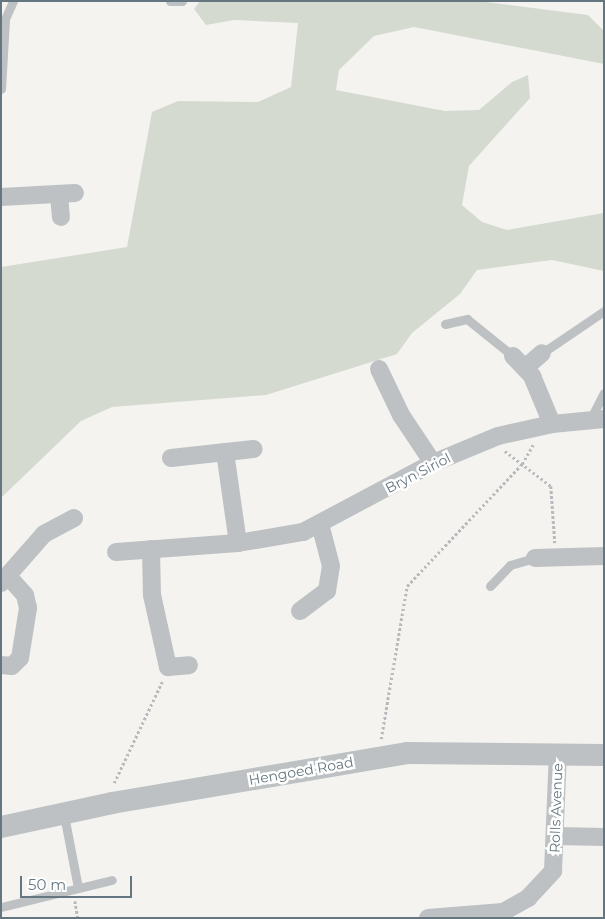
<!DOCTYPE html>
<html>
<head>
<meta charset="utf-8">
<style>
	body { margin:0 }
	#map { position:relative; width:605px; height:919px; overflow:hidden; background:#f4f3f0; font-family:Montserrat,sans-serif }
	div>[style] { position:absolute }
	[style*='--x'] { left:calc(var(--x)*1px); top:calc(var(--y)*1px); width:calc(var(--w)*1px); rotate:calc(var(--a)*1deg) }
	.green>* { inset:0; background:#d5dad1 }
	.path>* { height:2.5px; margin-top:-1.25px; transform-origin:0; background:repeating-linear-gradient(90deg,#b7babc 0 2.5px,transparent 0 5px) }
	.service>* { height:9px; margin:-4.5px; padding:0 4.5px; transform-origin:4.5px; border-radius:4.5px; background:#bdc1c4 }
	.minor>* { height:18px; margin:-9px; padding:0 9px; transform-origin:9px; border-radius:9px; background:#bdc1c4 }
	.tertiary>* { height:22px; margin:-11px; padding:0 11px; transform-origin:11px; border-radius:11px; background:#bdc1c4 }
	span { translate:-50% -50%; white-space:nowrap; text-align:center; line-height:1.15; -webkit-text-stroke:5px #fff; paint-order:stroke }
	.street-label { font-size:14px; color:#64767f }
	.frame { position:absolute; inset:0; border:2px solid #64767f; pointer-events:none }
	.scale { position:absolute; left:20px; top:876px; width:112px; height:22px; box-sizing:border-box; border:2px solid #64767f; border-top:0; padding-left:6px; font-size:15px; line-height:18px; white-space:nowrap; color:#64767f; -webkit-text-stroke:4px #fff; paint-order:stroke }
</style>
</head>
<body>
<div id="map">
	<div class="green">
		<i style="clip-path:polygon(200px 1px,478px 1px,588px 15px,604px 31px,604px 64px,414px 27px,374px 36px,339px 70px,336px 90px,445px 111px,479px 110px,512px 82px,528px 75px,530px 98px,469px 166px,462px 205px,482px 222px,507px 230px,604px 213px,604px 271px,552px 260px,477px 270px,460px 294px,412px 333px,397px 354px,266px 395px,112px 407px,81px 421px,1px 498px,1px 267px,127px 247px,152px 112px,178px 101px,258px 102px,291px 87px,298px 23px,234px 20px,206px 25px,194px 9px)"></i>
	</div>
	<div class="path">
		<i style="--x:505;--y:451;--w:58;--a:37.3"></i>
		<i style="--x:551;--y:486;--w:57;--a:86"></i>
		<i style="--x:381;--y:739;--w:155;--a:-80.4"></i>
		<i style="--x:407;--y:586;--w:168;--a:-46.7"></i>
		<i style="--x:522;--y:464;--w:22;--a:-60"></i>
		<i style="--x:114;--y:783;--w:112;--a:-64.6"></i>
		<i style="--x:75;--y:901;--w:17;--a:80"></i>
	</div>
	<div class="service">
		<i style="--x:170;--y:1;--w:12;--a:0"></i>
		<i style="--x:1;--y:89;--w:70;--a:-86.7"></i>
		<i style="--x:5;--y:19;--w:20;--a:-66"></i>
		<i style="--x:445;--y:324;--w:23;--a:-13"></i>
		<i style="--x:467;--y:319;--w:59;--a:38.8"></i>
		<i style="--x:542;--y:353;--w:75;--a:-34.1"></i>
		<i style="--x:590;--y:420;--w:30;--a:-63"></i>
		<i style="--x:490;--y:586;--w:29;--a:-46"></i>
		<i style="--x:510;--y:565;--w:26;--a:-16"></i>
		<i style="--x:64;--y:815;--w:74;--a:79.1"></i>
		<i style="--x:1;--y:907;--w:114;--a:-13.7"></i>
	</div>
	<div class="minor">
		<i style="--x:59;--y:195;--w:22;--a:85"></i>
		<i style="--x:1;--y:197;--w:74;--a:-3.1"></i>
		<i style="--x:513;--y:356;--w:28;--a:46"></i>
		<i style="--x:532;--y:376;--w:52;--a:67.4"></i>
		<i style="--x:526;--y:367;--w:21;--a:-41"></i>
		<i style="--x:379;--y:369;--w:51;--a:64.4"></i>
		<i style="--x:401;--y:415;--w:58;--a:56.3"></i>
		<i style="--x:225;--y:452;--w:92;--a:81.9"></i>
		<i style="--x:171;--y:458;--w:83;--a:-6.2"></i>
		<i style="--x:151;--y:549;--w:46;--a:88.8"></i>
		<i style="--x:152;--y:595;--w:74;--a:77.5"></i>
		<i style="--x:168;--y:667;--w:21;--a:-5"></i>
		<i style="--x:116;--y:552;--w:122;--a:-4.2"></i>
		<i style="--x:238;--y:543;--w:66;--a:-9.6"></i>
		<i style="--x:303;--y:532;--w:147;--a:-28"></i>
		<i style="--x:433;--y:463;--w:70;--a:-22.6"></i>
		<i style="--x:498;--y:436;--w:55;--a:-12.5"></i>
		<i style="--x:552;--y:424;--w:52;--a:-5.5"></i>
		<i style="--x:535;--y:558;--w:69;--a:-1.7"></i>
		<i style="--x:1;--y:583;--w:65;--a:-48.7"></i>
		<i style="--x:44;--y:534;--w:34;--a:-28"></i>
		<i style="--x:300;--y:611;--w:34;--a:-37"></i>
		<i style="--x:327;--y:591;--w:25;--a:-81"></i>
		<i style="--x:331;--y:566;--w:43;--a:-104.7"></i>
		<i style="--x:1;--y:665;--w:11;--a:5"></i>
		<i style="--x:12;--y:666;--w:11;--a:-45"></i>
		<i style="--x:20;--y:658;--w:51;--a:-80.9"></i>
		<i style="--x:28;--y:608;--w:13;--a:-103"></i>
		<i style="--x:25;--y:595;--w:25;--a:-132"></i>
		<i style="--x:556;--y:836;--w:48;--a:1.2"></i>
		<i style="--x:428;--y:918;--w:75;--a:-4.6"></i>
		<i style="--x:503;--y:912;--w:29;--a:-29"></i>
		<i style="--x:528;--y:898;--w:37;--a:-47"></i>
		<i style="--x:553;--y:871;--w:117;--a:-87.6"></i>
	</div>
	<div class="tertiary">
		<i style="--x:1;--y:827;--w:114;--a:-12.2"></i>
		<i style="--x:112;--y:803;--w:299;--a:-9.6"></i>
		<i style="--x:407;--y:753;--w:197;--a:0.6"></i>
	</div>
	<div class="street-label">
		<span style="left:418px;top:473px;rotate:-27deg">Bryn Siriol</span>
		<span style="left:301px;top:771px;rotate:-10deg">Hengoed Road</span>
		<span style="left:556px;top:808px;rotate:-88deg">Rolls Avenue</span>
	</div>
	<div class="frame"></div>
	<div class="scale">50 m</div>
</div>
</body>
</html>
